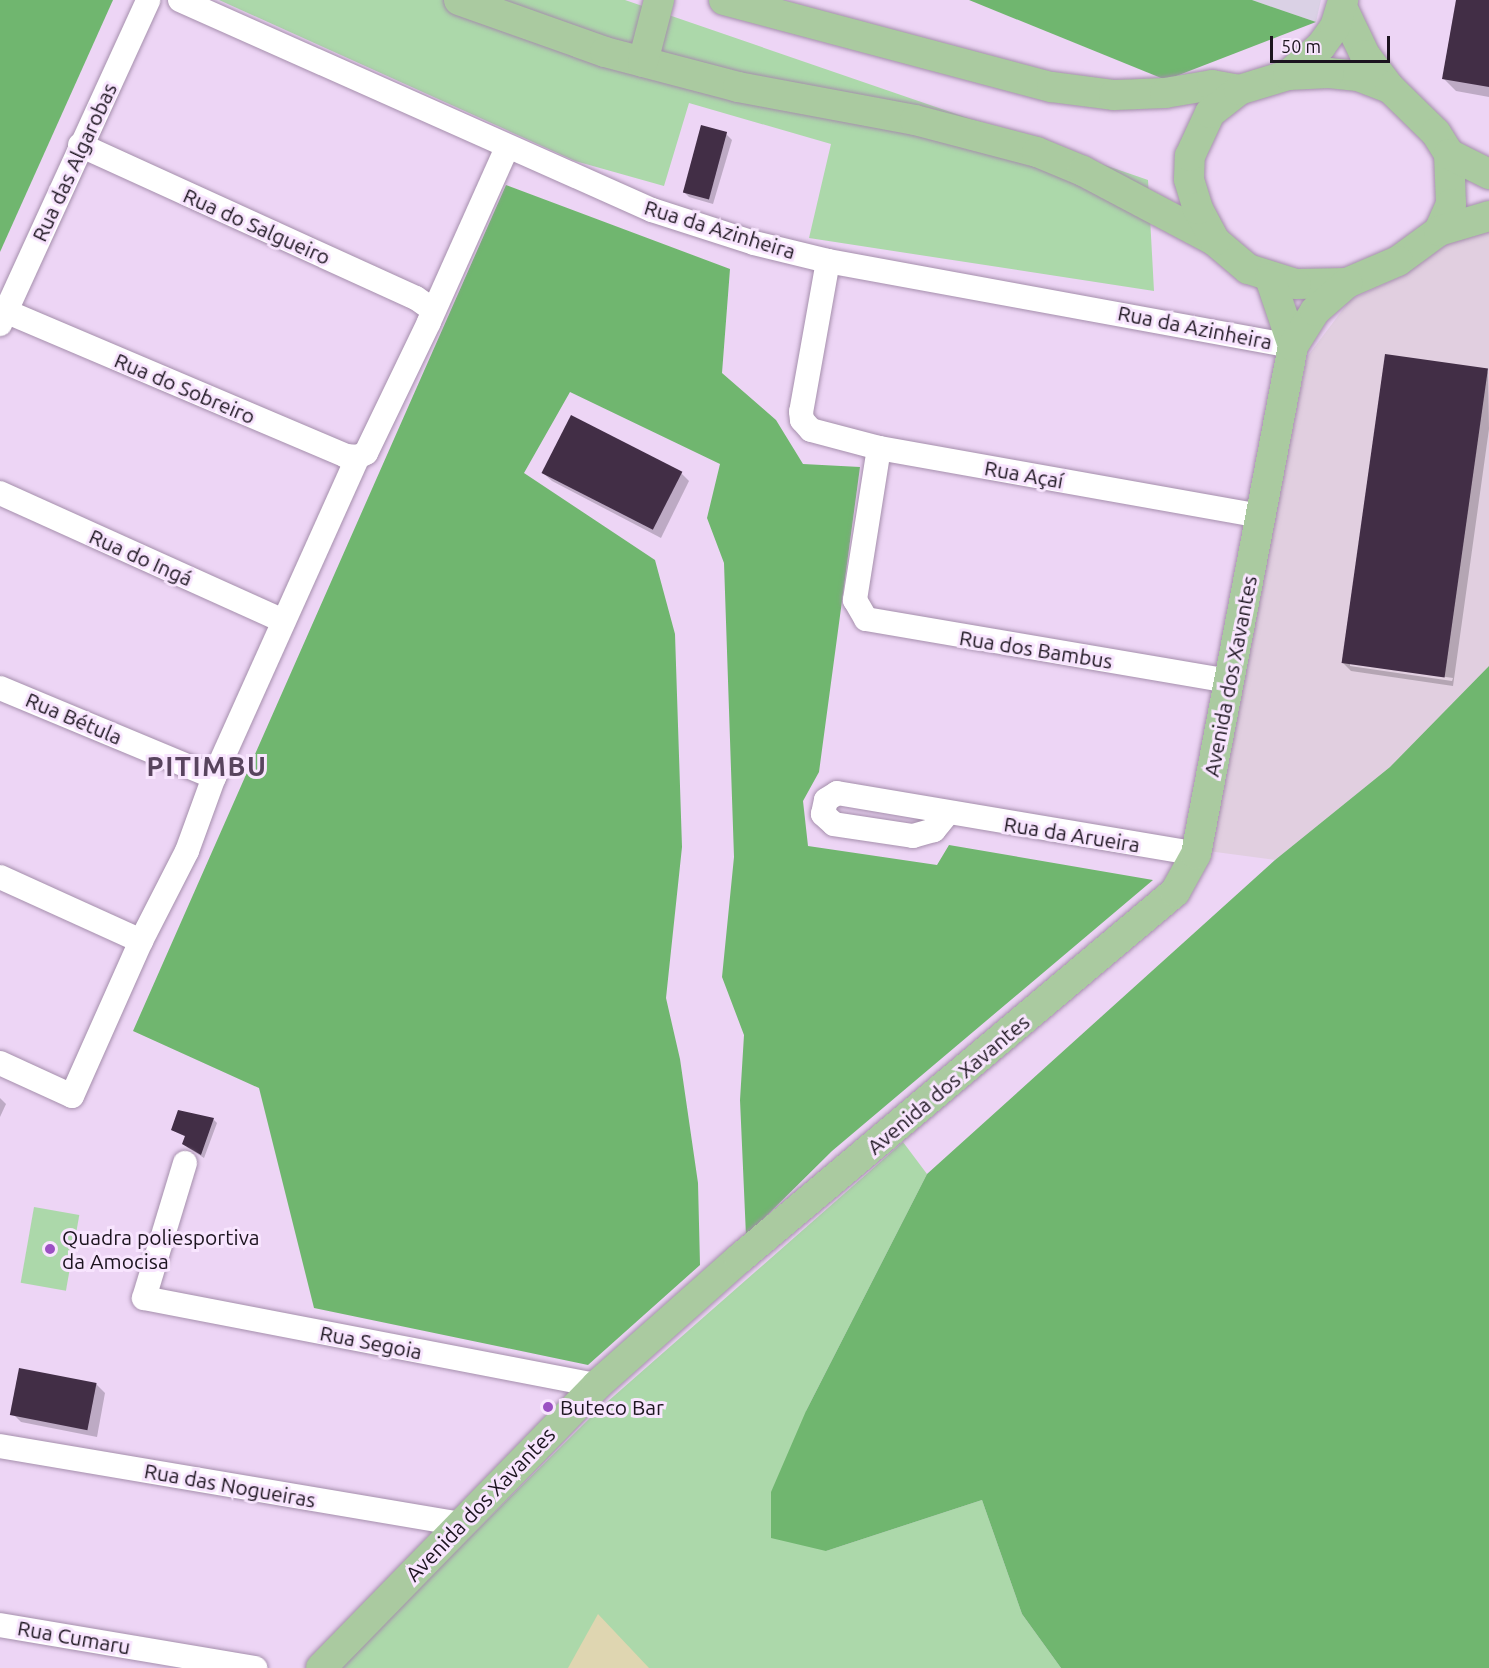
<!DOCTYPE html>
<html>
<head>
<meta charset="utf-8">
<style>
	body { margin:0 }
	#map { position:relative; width:1489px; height:1668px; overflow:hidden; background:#edd5f5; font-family:Ubuntu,sans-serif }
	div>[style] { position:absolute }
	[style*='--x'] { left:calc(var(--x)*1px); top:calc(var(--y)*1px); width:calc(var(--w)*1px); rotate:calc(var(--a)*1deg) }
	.commercial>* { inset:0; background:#e1cfe0 }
	.medical>* { inset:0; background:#dad1e5 }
	.green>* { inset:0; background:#acd8aa; transform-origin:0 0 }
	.forest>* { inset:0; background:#70b66f }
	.sand>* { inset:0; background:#dfd6b1 }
	.shadow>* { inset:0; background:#0003 }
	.building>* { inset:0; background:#422e46; transform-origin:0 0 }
	.roads { filter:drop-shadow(0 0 2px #a58fac) drop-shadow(0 0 2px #a58fac) }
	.minor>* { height:24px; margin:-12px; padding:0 12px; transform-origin:12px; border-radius:12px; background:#fff }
	.major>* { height:30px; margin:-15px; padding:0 15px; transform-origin:15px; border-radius:15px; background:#aacaa0 }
	.dots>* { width:16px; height:16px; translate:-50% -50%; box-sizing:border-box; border:3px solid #f8e5fe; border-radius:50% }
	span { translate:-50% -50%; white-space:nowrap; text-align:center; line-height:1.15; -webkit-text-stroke:6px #f8e5fe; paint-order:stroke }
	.street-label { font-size:21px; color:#1c141f }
	.poi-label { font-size:21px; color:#1c141f }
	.left { translate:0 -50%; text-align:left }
	.district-label { font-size:27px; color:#58445e; font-weight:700; letter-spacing:1.5px }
	.scale { position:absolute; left:1270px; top:36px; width:120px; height:27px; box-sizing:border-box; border:3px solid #1c141f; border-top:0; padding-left:8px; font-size:18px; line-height:21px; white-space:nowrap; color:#1c141f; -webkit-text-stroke:4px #f8e5fe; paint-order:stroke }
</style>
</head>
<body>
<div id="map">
	<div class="commercial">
		<i style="clip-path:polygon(1489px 232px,1489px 666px,1390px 767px,1275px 860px,1208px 851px,1307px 357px,1350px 300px,1400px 277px,1456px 238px)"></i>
	</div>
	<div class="medical">
		<i style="clip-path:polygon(1252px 0,1321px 0,1316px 22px)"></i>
	</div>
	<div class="green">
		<i style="clip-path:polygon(219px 0,625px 0,1148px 180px,1154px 291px,809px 238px,831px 144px,689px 103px,664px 186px,575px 161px)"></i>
		<i style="clip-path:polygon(903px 1142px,927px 1174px,806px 1411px,826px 1551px,982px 1500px,1022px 1614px,1061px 1668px,338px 1668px,598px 1410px)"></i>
		<i style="left:34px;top:1207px;width:46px;height:77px;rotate:10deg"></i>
	</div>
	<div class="forest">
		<i style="clip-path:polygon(0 0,113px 0,0 252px)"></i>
		<i style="clip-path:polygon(969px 0,1252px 0,1316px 22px,1166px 80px)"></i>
		<i style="clip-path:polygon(506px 185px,730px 269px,722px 373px,776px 420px,803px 464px,860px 467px,819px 772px,803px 801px,808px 846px,937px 865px,949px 845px,1153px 880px,832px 1151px,746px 1236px,740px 1100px,744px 1035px,722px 977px,734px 857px,724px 563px,707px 518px,720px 464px,570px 392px,524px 473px,655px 560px,675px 634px,682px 847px,666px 998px,680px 1059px,698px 1183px,700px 1265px,588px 1365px,314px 1308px,259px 1088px,133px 1031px)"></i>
		<i style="clip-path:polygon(1489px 666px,1489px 1668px,1061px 1668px,1022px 1614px,982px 1500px,826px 1551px,771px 1538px,771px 1492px,806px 1411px,927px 1174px,1275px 860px,1390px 767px)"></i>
	</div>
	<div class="sand">
		<i style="clip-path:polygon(598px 1614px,649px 1668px,568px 1668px)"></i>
	</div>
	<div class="shadow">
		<i style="clip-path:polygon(1457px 0,1489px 0,1489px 97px,1456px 91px,1443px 78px)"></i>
		<i style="clip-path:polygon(726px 134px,732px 140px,713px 204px,689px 197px,683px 191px)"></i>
		<i style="clip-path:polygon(evenodd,1488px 371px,1489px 429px,1453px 686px,1351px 671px,1343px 663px,1488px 371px,1350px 663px,1453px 678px,1452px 681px,1350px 666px,1350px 663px)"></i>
		<i style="clip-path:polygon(543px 473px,681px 473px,689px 481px,661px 538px,552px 481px)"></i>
		<i style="clip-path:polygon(0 1098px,6px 1104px,0 1117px)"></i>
		<i style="clip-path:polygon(213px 1119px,217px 1123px,204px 1158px,187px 1147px,186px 1137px,172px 1130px)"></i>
		<i style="clip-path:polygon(96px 1384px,105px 1393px,97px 1437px,21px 1422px,13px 1414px)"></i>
	</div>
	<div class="building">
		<i style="clip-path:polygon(1456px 0,1489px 0,1489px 87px,1442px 79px)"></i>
		<i style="left:701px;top:125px;width:27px;height:70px;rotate:15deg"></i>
		<i style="left:1385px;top:354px;width:104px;height:312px;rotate:8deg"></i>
		<i style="left:571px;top:415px;width:125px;height:65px;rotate:27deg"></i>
		<i style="clip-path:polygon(178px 1110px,214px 1118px,201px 1155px,182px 1144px,185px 1136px,171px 1130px)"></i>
		<i style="left:19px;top:1368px;width:79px;height:48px;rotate:11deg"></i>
	</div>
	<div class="roads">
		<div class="minor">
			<i style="--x:180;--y:0;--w:517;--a:23.99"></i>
			<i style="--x:652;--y:210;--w:107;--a:17.9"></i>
			<i style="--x:754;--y:243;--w:76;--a:13.7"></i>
			<i style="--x:828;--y:261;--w:473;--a:10.4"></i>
			<i style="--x:80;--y:145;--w:369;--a:24.5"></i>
			<i style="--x:416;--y:298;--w:19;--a:35"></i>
			<i style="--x:828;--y:261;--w:153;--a:100.1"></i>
			<i style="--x:801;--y:412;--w:8;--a:83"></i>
			<i style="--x:802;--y:420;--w:13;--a:48"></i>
			<i style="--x:811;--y:430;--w:70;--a:14.8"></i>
			<i style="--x:879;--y:448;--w:387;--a:10.1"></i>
			<i style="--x:5;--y:311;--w:371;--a:23"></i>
			<i style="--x:346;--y:456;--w:12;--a:5"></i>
			<i style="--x:358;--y:457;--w:9;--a:-27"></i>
			<i style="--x:366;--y:453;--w:145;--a:-64.3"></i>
			<i style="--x:429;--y:322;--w:191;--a:-65.9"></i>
			<i style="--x:0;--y:324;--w:356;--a:-65.4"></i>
			<i style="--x:879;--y:448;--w:154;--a:99"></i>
			<i style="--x:855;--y:600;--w:22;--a:60"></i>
			<i style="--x:866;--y:619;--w:369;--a:9.7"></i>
			<i style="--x:0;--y:493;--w:311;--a:24.3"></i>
			<i style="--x:0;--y:688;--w:232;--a:22.6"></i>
			<i style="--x:947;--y:814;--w:21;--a:129"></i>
			<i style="--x:934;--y:830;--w:22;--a:164"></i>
			<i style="--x:913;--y:836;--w:80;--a:-171.4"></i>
			<i style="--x:834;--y:824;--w:15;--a:-138"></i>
			<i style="--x:823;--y:814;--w:14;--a:-78"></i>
			<i style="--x:826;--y:800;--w:13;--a:-32"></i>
			<i style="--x:837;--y:793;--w:364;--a:9.6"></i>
			<i style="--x:0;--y:877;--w:155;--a:24.4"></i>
			<i style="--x:0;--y:1063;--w:79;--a:24.6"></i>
			<i style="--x:72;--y:1096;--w:170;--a:-66"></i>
			<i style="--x:141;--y:941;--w:101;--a:-62.9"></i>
			<i style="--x:187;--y:851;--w:79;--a:-70"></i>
			<i style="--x:214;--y:777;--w:351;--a:-65.8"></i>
			<i style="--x:185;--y:1163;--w:141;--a:106.9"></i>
			<i style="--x:144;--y:1298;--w:461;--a:10.9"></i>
			<i style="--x:0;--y:1446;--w:468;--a:9.6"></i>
			<i style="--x:0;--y:1625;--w:259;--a:9.6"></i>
		</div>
		<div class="major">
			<i style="--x:459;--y:0;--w:155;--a:19.6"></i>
			<i style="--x:605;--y:52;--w:138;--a:14.7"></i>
			<i style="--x:738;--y:87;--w:180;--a:10.6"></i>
			<i style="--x:915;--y:120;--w:126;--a:14.7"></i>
			<i style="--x:1037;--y:152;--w:50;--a:22.4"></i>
			<i style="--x:1083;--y:171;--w:149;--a:27.9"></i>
			<i style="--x:724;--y:0;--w:339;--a:14.9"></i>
			<i style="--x:1052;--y:87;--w:63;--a:7.4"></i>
			<i style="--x:1114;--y:95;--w:51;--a:-2.2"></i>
			<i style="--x:1165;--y:93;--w:48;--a:-9.7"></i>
			<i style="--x:1212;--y:85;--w:27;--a:10"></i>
			<i style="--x:1342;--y:7;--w:53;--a:64.4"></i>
			<i style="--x:1365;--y:55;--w:41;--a:52.9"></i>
			<i style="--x:643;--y:62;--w:64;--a:-75.5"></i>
			<i style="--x:1329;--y:73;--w:29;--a:6"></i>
			<i style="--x:1358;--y:76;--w:34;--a:21"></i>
			<i style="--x:1390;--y:88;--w:64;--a:44.4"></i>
			<i style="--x:1436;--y:133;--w:25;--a:58"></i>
			<i style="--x:1449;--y:154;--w:50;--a:87.7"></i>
			<i style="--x:1451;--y:204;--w:30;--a:114"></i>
			<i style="--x:1439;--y:231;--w:51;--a:143.8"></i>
			<i style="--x:1398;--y:261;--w:56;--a:156.7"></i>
			<i style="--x:1347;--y:283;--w:51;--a:178.9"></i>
			<i style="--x:1296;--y:284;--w:50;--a:-162.6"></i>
			<i style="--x:1248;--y:269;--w:43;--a:-139.7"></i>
			<i style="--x:1215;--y:241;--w:36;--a:-118"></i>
			<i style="--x:1198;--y:209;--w:31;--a:-107"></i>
			<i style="--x:1189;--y:179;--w:23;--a:-88"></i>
			<i style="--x:1190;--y:156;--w:47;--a:-65.1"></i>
			<i style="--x:1210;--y:113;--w:37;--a:-38"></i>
			<i style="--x:1239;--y:90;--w:51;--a:-17"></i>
			<i style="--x:1288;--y:75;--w:41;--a:-2.8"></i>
			<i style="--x:1288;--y:75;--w:44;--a:-41.3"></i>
			<i style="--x:1321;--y:46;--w:24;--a:-54"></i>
			<i style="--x:1335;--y:27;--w:28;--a:-73"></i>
			<i style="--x:1449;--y:154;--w:45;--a:26.6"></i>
			<i style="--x:1439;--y:231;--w:52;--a:-16.7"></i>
			<i style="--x:1270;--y:278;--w:72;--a:71.3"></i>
			<i style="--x:321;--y:1668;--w:395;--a:-45.7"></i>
			<i style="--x:597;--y:1385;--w:190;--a:-41.6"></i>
			<i style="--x:739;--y:1259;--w:570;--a:-40.09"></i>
			<i style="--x:1175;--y:892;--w:43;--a:-61.1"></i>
			<i style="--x:1196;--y:854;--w:517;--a:-79.19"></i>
			<i style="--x:1293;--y:346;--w:41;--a:-57.8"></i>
			<i style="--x:1315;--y:311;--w:43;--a:-41.2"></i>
		</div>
	</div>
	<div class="dots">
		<i style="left:50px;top:1249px;background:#9b50c3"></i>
		<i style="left:548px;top:1407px;background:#9b50c3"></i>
	</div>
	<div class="street-label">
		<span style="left:74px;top:162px;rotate:-65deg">Rua das Algarobas</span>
		<span style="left:257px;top:226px;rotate:24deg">Rua do Salgueiro</span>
		<span style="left:720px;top:229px;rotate:17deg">Rua da Azinheira</span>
		<span style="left:1195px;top:327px;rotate:11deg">Rua da Azinheira</span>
		<span style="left:185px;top:388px;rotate:23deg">Rua do Sobreiro</span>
		<span style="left:1024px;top:474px;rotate:10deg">Rua Açaí</span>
		<span style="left:141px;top:557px;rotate:24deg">Rua do Ingá</span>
		<span style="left:1036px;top:649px;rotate:9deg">Rua dos Bambus</span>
		<span style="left:1230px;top:676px;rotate:-79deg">Avenida dos Xavantes</span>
		<span style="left:74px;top:718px;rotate:23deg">Rua Bétula</span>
		<span style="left:1072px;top:834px;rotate:9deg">Rua da Arueira</span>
		<span style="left:948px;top:1084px;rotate:-40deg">Avenida dos Xavantes</span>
		<span style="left:371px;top:1342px;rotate:11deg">Rua Segoia</span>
		<span style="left:230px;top:1485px;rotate:10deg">Rua das Nogueiras</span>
		<span style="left:480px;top:1504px;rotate:-46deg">Avenida dos Xavantes</span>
		<span style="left:74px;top:1637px;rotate:10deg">Rua Cumaru</span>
	</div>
	<div class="poi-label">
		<span class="left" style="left:62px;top:1249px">Quadra poliesportiva<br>da Amocisa</span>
		<span class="left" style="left:560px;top:1407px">Buteco Bar</span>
	</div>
	<div class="district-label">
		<span style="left:207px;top:767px">PITIMBU</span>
	</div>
	<div class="scale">50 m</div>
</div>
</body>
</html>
